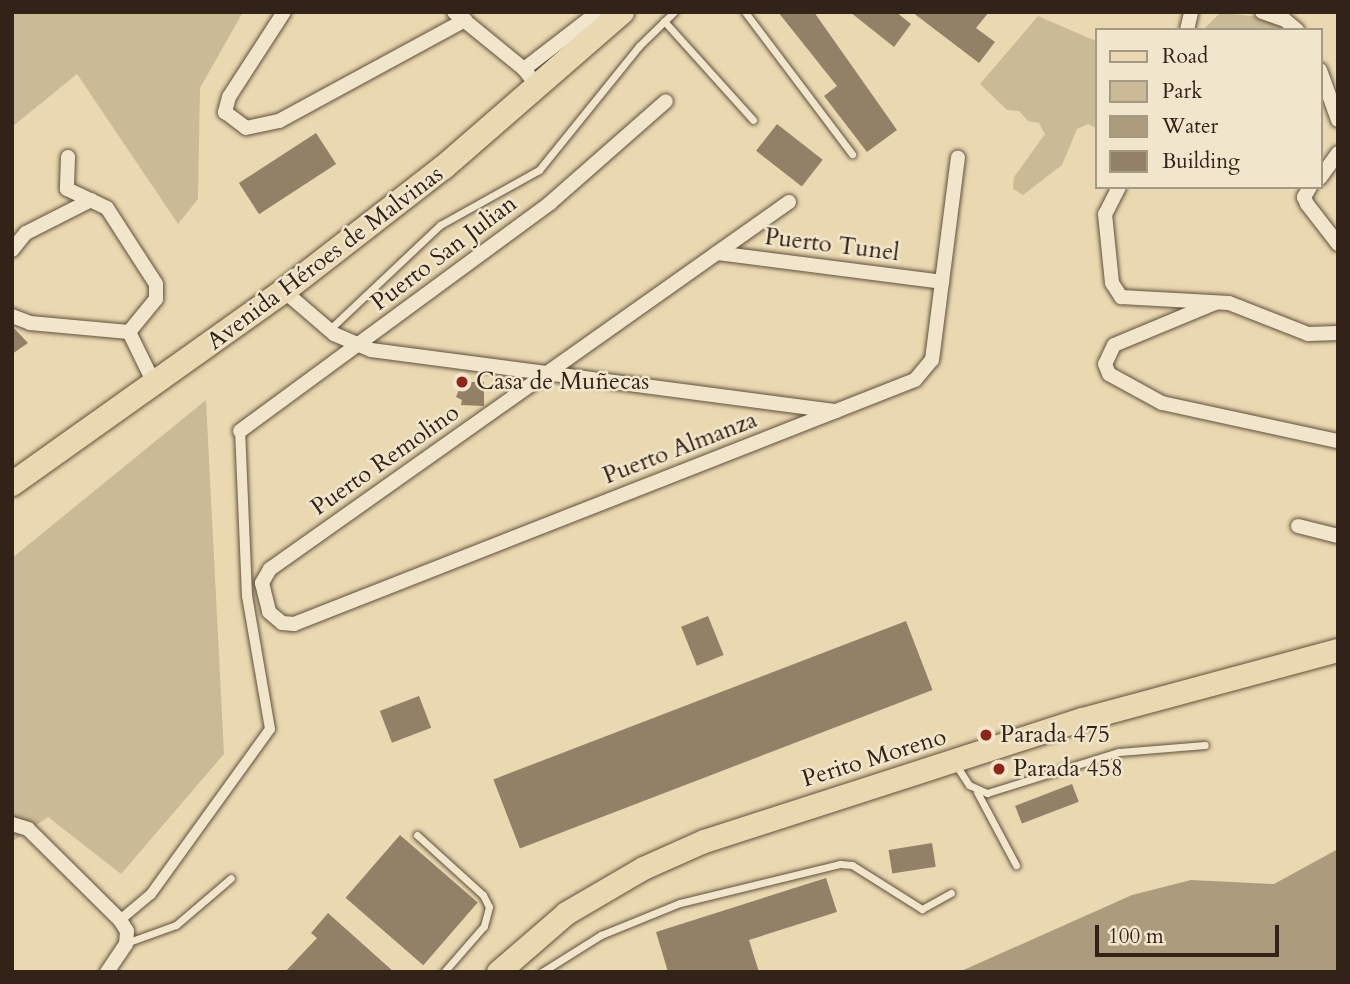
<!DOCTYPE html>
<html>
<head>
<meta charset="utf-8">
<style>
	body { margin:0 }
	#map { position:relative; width:1350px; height:984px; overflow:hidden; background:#ead9b0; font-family:Cardo,serif }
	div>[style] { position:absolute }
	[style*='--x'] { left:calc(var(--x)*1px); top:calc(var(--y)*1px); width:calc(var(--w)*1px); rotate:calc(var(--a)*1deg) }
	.green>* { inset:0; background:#cbba96 }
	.water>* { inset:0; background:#ac9b7c }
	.building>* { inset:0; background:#928167; transform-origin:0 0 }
	.roads { filter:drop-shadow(0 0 2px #61503e) drop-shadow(0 0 2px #61503e) }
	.service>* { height:7px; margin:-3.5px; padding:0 3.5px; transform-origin:3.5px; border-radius:3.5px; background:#f1e6cc }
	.pedestrian>* { height:10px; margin:-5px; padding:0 5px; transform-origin:5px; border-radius:5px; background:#f1e6cc }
	.minor>* { height:14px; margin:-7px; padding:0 7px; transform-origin:7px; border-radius:7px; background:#f1e6cc }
	.primary>* { height:23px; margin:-11.5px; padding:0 11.5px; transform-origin:11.5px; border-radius:11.5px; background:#ead9b0 }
	.trunk>* { height:24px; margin:-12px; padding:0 12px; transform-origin:12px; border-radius:12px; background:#ead9b0 }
	.dots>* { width:19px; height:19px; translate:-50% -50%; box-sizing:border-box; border:4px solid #f1e6cc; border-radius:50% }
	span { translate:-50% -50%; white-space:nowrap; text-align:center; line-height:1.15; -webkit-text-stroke:5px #f1e6cc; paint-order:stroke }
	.street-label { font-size:24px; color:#332218 }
	.poi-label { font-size:24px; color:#332218 }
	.left { translate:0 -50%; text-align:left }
	.frame { position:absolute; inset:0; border:14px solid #332218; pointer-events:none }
	.legend { position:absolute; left:1095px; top:28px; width:228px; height:161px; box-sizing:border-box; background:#f1e6cc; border:2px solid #a59884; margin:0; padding:9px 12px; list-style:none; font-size:21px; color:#332218 }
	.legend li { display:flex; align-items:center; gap:14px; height:35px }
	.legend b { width:35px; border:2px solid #a59884 }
	.scale { position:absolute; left:1095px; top:925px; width:184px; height:32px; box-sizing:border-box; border:4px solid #332218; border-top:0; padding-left:9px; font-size:21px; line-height:24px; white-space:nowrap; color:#332218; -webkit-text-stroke:5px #f1e6cc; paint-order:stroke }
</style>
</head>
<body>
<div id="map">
	<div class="green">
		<i style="clip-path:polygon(12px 12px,243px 12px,200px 88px,198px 199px,178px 224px,77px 74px,12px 127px)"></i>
		<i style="clip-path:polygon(1220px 13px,1275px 18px,1287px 30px,1203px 30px)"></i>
		<i style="clip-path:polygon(1038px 16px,1096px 41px,1096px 128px,1088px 124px,1077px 129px,1062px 165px,1023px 195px,1013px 189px,1014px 177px,1045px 134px,1039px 123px,1028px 121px,1019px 111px,1007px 110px,980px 84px)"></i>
		<i style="clip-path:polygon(206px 400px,224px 754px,121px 874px,48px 817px,12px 842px,12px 558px)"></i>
	</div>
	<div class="water">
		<i style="clip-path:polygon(1338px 849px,1338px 972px,959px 972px,1132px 895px,1191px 880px,1274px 884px)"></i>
	</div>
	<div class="building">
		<i style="clip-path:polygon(778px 12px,814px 12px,897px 130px,867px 152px,824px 96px,837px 86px)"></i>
		<i style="clip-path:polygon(850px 12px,896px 12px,911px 24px,894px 47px)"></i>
		<i style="clip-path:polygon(912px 12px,989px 12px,976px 28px,995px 42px,979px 63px)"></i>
		<i style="left:777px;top:124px;width:58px;height:34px;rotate:38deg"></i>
		<i style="left:316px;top:133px;width:37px;height:92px;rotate:57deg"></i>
		<i style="clip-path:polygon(12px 326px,28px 343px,12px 354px)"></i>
		<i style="clip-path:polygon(462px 382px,484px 382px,484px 406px,461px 405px,462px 400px,456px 397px)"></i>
		<i style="left:708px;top:616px;width:42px;height:29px;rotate:68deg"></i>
		<i style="left:906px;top:621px;width:74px;height:442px;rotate:69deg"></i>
		<i style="left:419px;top:696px;width:34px;height:42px;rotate:69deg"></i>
		<i style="left:1072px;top:784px;width:19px;height:61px;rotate:69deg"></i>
		<i style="left:400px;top:835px;width:103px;height:83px;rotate:41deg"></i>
		<i style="left:932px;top:843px;width:24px;height:44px;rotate:81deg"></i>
		<i style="clip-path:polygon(826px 878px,837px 912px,749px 940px,759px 972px,668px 972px,656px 932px)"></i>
		<i style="clip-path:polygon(328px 913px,394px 972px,285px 972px,317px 938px,311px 933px)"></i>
	</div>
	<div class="roads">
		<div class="service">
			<i style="--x:745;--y:12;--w:178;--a:53"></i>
			<i style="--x:664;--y:21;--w:133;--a:48"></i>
			<i style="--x:329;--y:330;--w:153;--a:-43.4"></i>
			<i style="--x:440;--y:225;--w:113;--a:-29.1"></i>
			<i style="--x:539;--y:170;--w:159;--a:-51.1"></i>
			<i style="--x:639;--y:46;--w:49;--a:-44.2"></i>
			<i style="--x:956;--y:765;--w:24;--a:57"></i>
			<i style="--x:969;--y:785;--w:20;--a:24"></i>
			<i style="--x:987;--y:793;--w:138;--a:-17.3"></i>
			<i style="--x:1119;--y:752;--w:86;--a:-4.7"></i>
			<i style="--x:977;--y:792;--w:83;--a:61.9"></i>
			<i style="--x:417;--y:835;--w:89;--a:42.3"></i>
			<i style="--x:483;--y:895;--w:13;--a:63"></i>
			<i style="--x:489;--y:907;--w:20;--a:105"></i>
			<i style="--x:484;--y:926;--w:61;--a:131"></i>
			<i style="--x:126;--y:943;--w:53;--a:-19.8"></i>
			<i style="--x:176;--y:925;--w:72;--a:-40.5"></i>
			<i style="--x:542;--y:972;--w:70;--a:-32.1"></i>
			<i style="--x:601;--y:935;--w:85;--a:-22.1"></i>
			<i style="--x:680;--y:903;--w:165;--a:-13.7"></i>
			<i style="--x:840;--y:864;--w:12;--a:5"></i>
			<i style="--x:852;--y:865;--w:83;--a:32.2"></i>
			<i style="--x:922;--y:909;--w:33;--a:-29"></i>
		</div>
		<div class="pedestrian">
			<i style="--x:120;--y:920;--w:40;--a:-40"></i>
			<i style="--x:151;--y:894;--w:203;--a:-54.2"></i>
			<i style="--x:270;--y:729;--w:135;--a:-99.8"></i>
			<i style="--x:247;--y:596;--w:165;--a:-92.4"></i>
		</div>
		<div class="minor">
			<i style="--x:284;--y:12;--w:101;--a:122.9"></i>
			<i style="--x:229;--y:97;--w:16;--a:105"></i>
			<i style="--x:225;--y:112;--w:26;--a:37"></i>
			<i style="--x:246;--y:128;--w:34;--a:-12"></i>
			<i style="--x:279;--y:121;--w:212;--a:-28.5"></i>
			<i style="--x:454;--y:12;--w:90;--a:39.2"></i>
			<i style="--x:524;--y:69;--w:24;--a:52"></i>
			<i style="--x:1262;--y:12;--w:24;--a:19"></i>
			<i style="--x:1285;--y:20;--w:16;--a:40"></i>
			<i style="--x:1187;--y:30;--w:18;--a:-77"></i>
			<i style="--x:524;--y:69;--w:93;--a:-37.6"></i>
			<i style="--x:1320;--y:70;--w:53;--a:70.2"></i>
			<i style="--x:68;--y:157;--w:32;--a:92"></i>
			<i style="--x:67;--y:189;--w:44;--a:25.4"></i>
			<i style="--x:107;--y:208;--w:90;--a:57.2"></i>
			<i style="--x:156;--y:284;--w:15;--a:90"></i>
			<i style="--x:156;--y:299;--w:43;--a:129.3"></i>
			<i style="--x:1320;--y:178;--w:31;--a:-54"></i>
			<i style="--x:1119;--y:187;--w:30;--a:117"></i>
			<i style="--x:1105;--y:214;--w:69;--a:84.2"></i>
			<i style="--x:1112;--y:283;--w:17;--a:57"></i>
			<i style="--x:1121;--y:297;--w:108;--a:3.2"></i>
			<i style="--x:1229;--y:303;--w:85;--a:21.4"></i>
			<i style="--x:1308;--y:334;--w:30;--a:-2"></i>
			<i style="--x:1310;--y:187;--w:12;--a:121"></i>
			<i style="--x:1304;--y:197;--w:8;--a:67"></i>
			<i style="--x:1307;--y:204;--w:51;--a:52.2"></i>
			<i style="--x:789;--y:202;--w:636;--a:144.73"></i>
			<i style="--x:270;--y:569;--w:16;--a:120"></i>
			<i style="--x:262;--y:583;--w:30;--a:76"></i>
			<i style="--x:269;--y:612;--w:17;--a:40"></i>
			<i style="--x:282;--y:623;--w:12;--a:5"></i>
			<i style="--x:294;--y:624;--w:667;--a:-21.45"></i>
			<i style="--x:915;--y:380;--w:26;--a:-50"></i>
			<i style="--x:932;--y:360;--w:204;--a:-82.7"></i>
			<i style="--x:12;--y:250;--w:22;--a:-51"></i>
			<i style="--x:26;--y:233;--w:73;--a:-26.9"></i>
			<i style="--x:717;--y:253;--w:227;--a:7.3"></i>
			<i style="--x:284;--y:291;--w:66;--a:40.7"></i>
			<i style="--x:334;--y:334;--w:40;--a:23.4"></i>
			<i style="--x:371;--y:350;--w:469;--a:7.5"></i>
			<i style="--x:1215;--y:303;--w:109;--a:157.4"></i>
			<i style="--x:1114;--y:345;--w:21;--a:115"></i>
			<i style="--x:1105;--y:364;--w:11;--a:68"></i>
			<i style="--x:1109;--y:374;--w:60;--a:28.7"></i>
			<i style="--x:1162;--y:403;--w:180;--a:12.2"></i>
			<i style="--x:12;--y:316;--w:19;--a:21"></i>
			<i style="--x:30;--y:323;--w:99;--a:5.2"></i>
			<i style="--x:129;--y:332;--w:57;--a:63.9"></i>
			<i style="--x:240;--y:431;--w:385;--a:-36.3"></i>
			<i style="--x:550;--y:203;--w:154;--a:-41.3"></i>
			<i style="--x:1298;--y:526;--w:41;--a:14"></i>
			<i style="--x:12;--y:824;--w:17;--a:17"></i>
			<i style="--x:28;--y:829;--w:129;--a:44.7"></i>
			<i style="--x:120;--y:920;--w:13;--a:58"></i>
			<i style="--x:127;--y:931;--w:13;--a:94"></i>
			<i style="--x:126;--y:944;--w:34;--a:124"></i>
		</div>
		<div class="primary">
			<i style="--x:498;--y:972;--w:90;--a:-40.9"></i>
			<i style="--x:566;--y:913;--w:89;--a:-30.3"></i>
			<i style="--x:643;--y:868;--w:67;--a:-23.9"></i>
			<i style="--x:704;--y:841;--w:397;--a:-17.9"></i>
			<i style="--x:1082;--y:719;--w:265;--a:-15.1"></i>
		</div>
		<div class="trunk">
			<i style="--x:12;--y:484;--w:334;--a:-35.4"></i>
			<i style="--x:284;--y:291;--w:202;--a:-37.8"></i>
			<i style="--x:444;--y:167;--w:236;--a:-41"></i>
		</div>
	</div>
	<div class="dots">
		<i style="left:462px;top:382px;background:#8f2418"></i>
		<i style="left:986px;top:735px;background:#8f2418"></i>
		<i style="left:999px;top:769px;background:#8f2418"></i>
	</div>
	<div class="street-label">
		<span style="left:832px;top:245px;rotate:7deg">Puerto Tunel</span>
		<span style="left:444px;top:253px;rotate:-37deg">Puerto San Julian</span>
		<span style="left:325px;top:258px;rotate:-37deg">Avenida Héroes de Malvinas</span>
		<span style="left:680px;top:448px;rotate:-21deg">Puerto Almanza</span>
		<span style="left:385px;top:460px;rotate:-35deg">Puerto Remolino</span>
		<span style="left:874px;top:758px;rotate:-17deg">Perito Moreno</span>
	</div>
	<div class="poi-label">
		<span class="left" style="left:476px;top:382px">Casa de Muñecas</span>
		<span class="left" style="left:1000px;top:735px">Parada 475</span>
		<span class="left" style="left:1013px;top:769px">Parada 458</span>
	</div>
	<div class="frame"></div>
	<ul class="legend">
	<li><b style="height:9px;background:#ead9b0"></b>Road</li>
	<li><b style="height:19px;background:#cbba96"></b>Park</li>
	<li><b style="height:19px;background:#ac9b7c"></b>Water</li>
	<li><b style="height:19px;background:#928167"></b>Building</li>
	</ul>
	<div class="scale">100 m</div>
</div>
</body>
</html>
